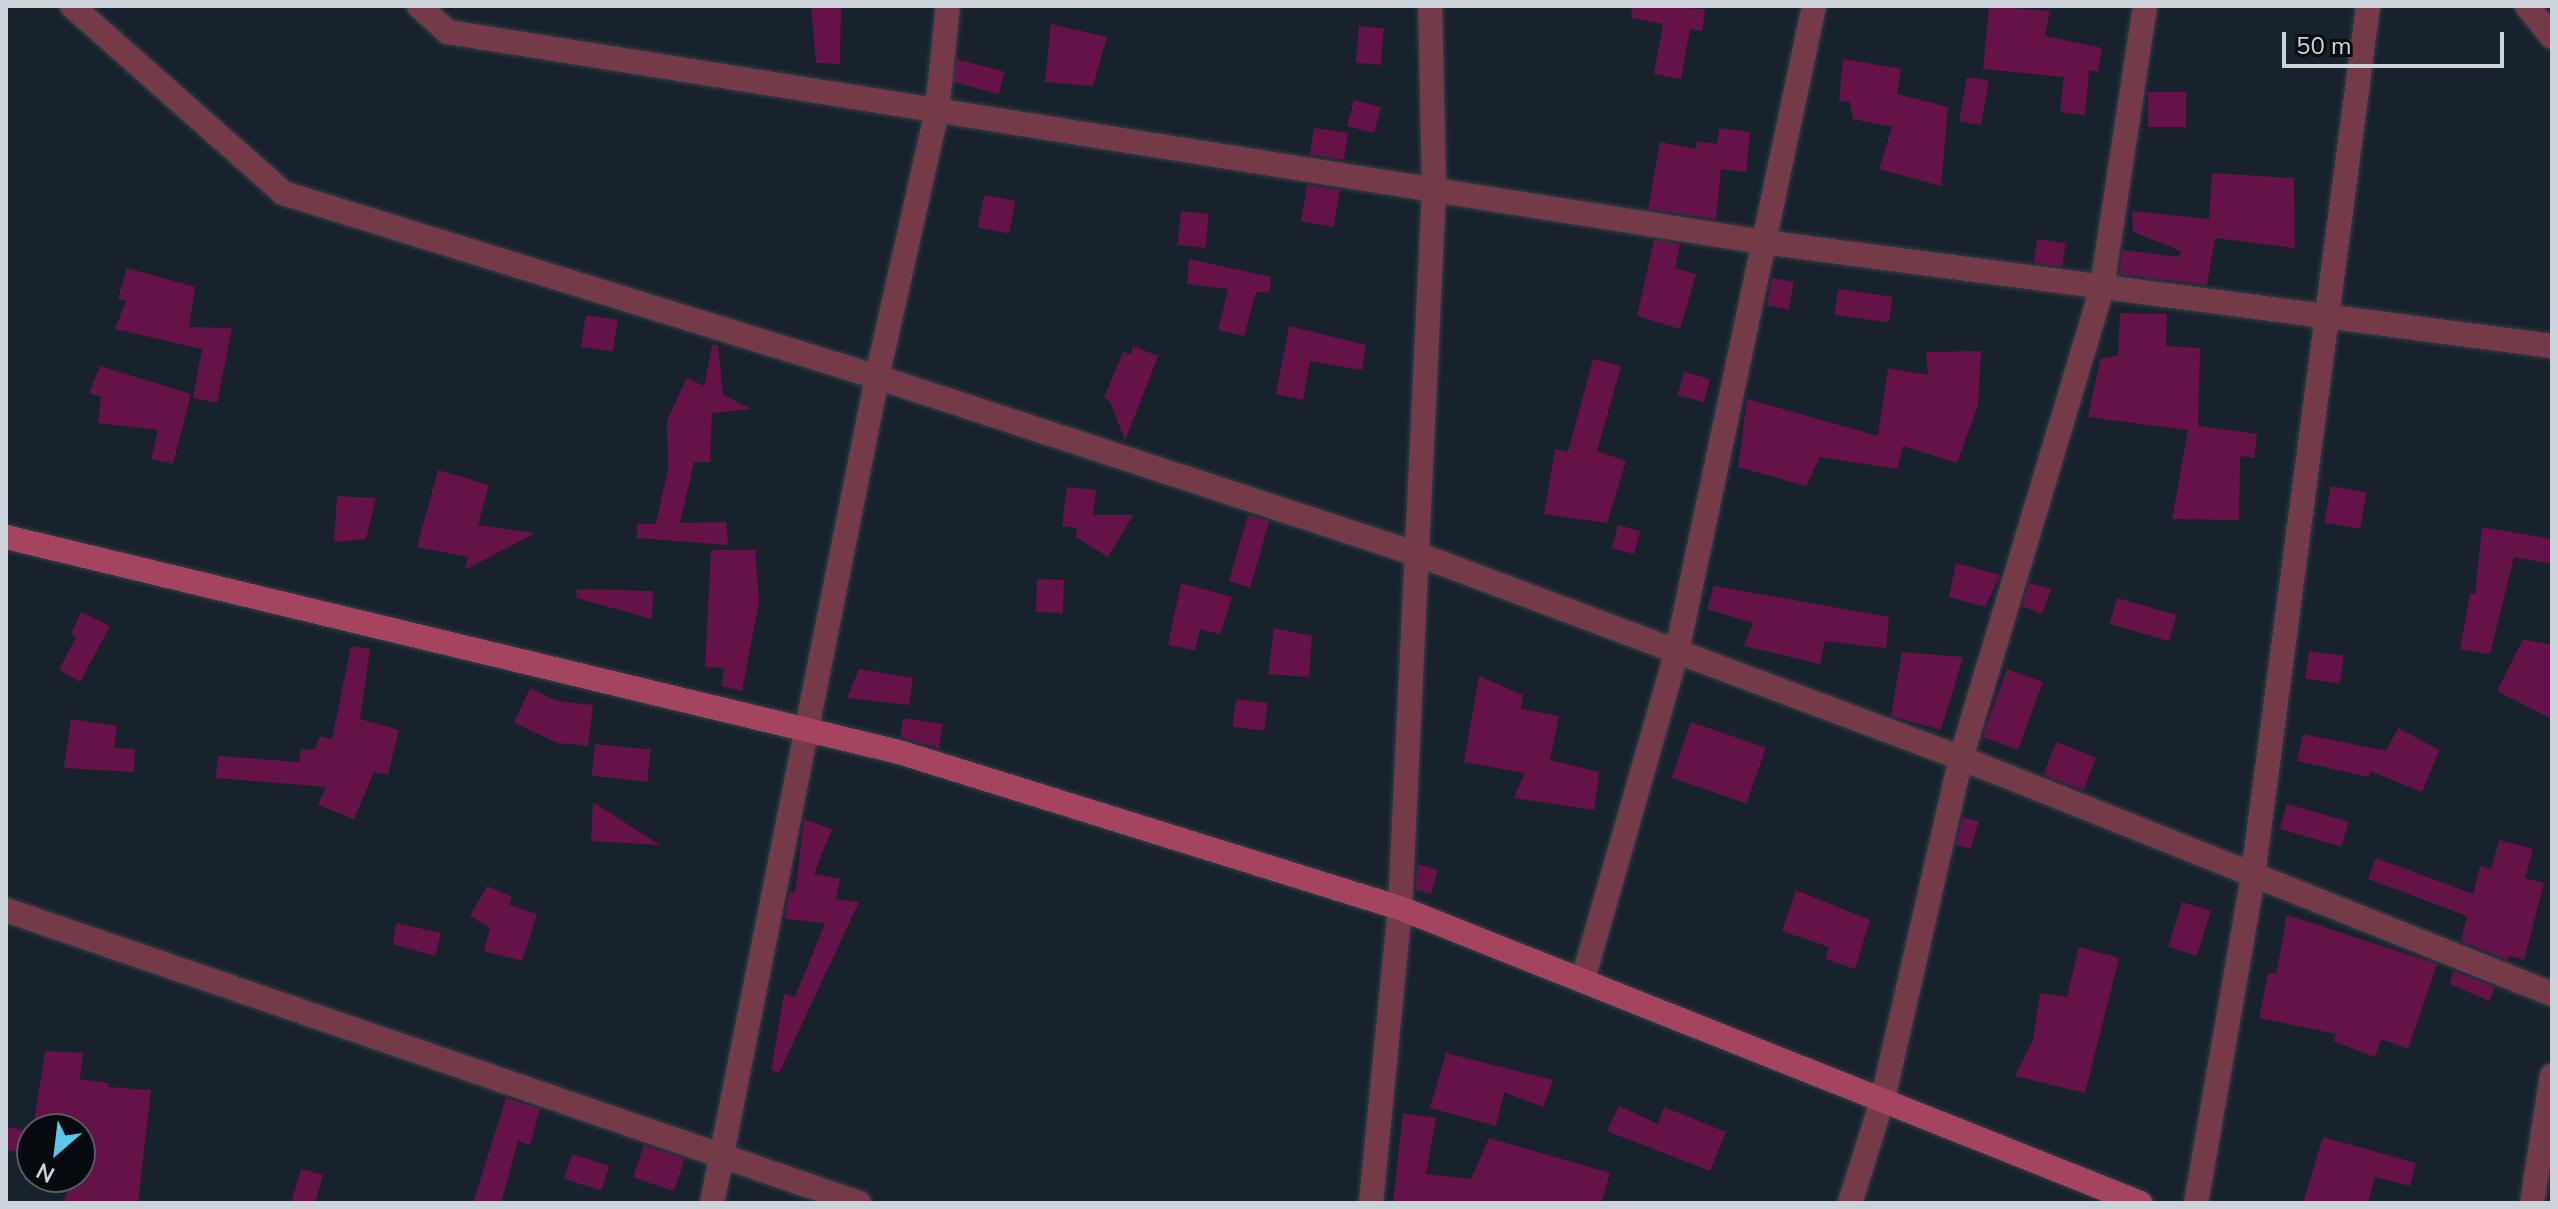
<!DOCTYPE html>
<html>
<head>
<meta charset="utf-8">
<style>
	body { margin:0 }
	#map { position:relative; width:2558px; height:1209px; overflow:hidden; background:#18222c; font-family:"Nunito Sans",sans-serif }
	div>[style] { position:absolute }
	[style*='--x'] { left:calc(var(--x)*1px); top:calc(var(--y)*1px); width:calc(var(--w)*1px); rotate:calc(var(--a)*1deg) }
	.building>* { inset:0; background:#651249; transform-origin:0 0 }
	.roads { filter:drop-shadow(0 0 2px #353e48) drop-shadow(0 0 2px #353e48) }
	.street>* { height:24px; margin:-12px; padding:0 12px; transform-origin:12px; border-radius:12px; background:#753a48 }
	.secondary>* { height:24px; margin:-12px; padding:0 12px; transform-origin:12px; border-radius:12px; background:#a4445e }
	span { translate:-50% -50%; white-space:nowrap; text-align:center; line-height:1.15; -webkit-text-stroke:6px #070b0f; paint-order:stroke }
	.frame { position:absolute; inset:0; border:8px solid #cdd3db; pointer-events:none }
	.north { position:absolute; left:16px; top:1113px; width:80px; height:80px; box-sizing:border-box; background:#070b0f; border:2px solid #565b61; border-radius:50%; rotate:208deg; font-size:22px; font-weight:700; line-height:32px; text-align:center; color:#cdd3db }
	.north::after { content:''; display:block; margin:auto; width:28px; height:36px; background:#5cc7e8; clip-path:polygon(50% 0,100% 100%,50% 72%,0 100%) }
	.scale { position:absolute; left:2282px; top:32px; width:222px; height:36px; box-sizing:border-box; border:4px solid #cdd3db; border-top:0; padding-left:10px; font-size:24px; line-height:28px; white-space:nowrap; color:#cdd3db; -webkit-text-stroke:6px #070b0f; paint-order:stroke }
</style>
</head>
<body>
<div id="map">
	<div class="building">
		<i style="clip-path:polygon(811px 6px,841px 6px,840px 64px,816px 63px)"></i>
		<i style="clip-path:polygon(1632px 6px,1705px 9px,1702px 31px,1690px 29px,1681px 79px,1654px 74px,1663px 24px,1631px 18px)"></i>
		<i style="clip-path:polygon(1989px 6px,2050px 11px,2045px 36px,2102px 48px,2098px 72px,2089px 70px,2085px 115px,2060px 112px,2064px 77px,1983px 69px)"></i>
		<i style="clip-path:polygon(1051px 24px,1107px 37px,1093px 86px,1045px 82px)"></i>
		<i style="left:1359px;top:26px;width:25px;height:37px;rotate:5deg"></i>
		<i style="left:957px;top:59px;width:49px;height:23px;rotate:15deg"></i>
		<i style="clip-path:polygon(1843px 59px,1901px 69px,1897px 94px,1948px 107px,1941px 186px,1879px 169px,1892px 127px,1853px 119px,1850px 102px,1839px 100px)"></i>
		<i style="left:1967px;top:77px;width:22px;height:45px;rotate:10deg"></i>
		<i style="left:2148px;top:92px;width:38px;height:35px"></i>
		<i style="left:1354px;top:100px;width:28px;height:27px;rotate:15deg"></i>
		<i style="left:1314px;top:128px;width:34px;height:27px;rotate:8deg"></i>
		<i style="clip-path:polygon(1719px 128px,1750px 132px,1746px 172px,1721px 169px,1716px 219px,1648px 209px,1660px 142px,1696px 149px,1697px 141px,1717px 144px)"></i>
		<i style="clip-path:polygon(2212px 173px,2294px 178px,2295px 248px,2215px 238px,2207px 285px,2119px 274px,2123px 250px,2179px 257px,2181px 251px,2133px 232px,2132px 211px,2209px 219px)"></i>
		<i style="left:1307px;top:185px;width:33px;height:37px;rotate:9deg"></i>
		<i style="left:984px;top:195px;width:32px;height:33px;rotate:11deg"></i>
		<i style="left:1181px;top:211px;width:28px;height:34px;rotate:6deg"></i>
		<i style="left:2037px;top:239px;width:29px;height:24px;rotate:8deg"></i>
		<i style="clip-path:polygon(1654px 240px,1680px 244px,1675px 268px,1696px 274px,1680px 329px,1637px 316px)"></i>
		<i style="clip-path:polygon(1189px 259px,1271px 277px,1269px 293px,1256px 292px,1244px 336px,1218px 330px,1228px 289px,1187px 284px)"></i>
		<i style="clip-path:polygon(127px 268px,195px 287px,189px 327px,232px 328px,217px 403px,193px 398px,202px 349px,115px 329px,126px 301px,118px 299px)"></i>
		<i style="left:1772px;top:278px;width:22px;height:28px;rotate:10deg"></i>
		<i style="left:1838px;top:289px;width:55px;height:26px;rotate:8deg"></i>
		<i style="clip-path:polygon(2120px 313px,2167px 314px,2166px 346px,2200px 348px,2198px 426px,2257px 434px,2254px 458px,2240px 456px,2239px 520px,2172px 519px,2188px 430px,2088px 417px,2100px 359px,2118px 356px)"></i>
		<i style="left:586px;top:315px;width:32px;height:32px;rotate:9deg"></i>
		<i style="clip-path:polygon(1289px 326px,1366px 345px,1362px 370px,1310px 361px,1303px 400px,1276px 394px)"></i>
		<i style="clip-path:polygon(712px 345px,718px 345px,723px 395px,751px 409px,712px 413px,710px 462px,694px 462px,680px 523px,726px 522px,728px 545px,637px 538px,637px 524px,656px 524px,668px 469px,667px 420px,687px 378px,704px 386px)"></i>
		<i style="clip-path:polygon(1133px 346px,1158px 356px,1125px 441px,1110px 401px,1104px 398px,1123px 352px,1131px 354px)"></i>
		<i style="clip-path:polygon(1981px 351px,1978px 405px,1957px 463px,1903px 446px,1897px 469px,1820px 457px,1806px 486px,1738px 467px,1747px 399px,1878px 436px,1888px 368px,1928px 375px,1926px 352px)"></i>
		<i style="clip-path:polygon(1593px 359px,1621px 366px,1597px 451px,1626px 461px,1607px 523px,1544px 514px,1555px 449px,1568px 452px)"></i>
		<i style="clip-path:polygon(100px 366px,191px 394px,173px 464px,151px 459px,158px 430px,98px 423px,101px 397px,89px 393px)"></i>
		<i style="left:1684px;top:372px;width:27px;height:24px;rotate:15deg"></i>
		<i style="clip-path:polygon(438px 470px,489px 485px,478px 525px,535px 533px,465px 570px,468px 557px,417px 547px)"></i>
		<i style="left:2331px;top:486px;width:36px;height:37px;rotate:10deg"></i>
		<i style="clip-path:polygon(1067px 487px,1096px 490px,1093px 515px,1133px 515px,1108px 557px,1076px 537px,1077px 528px,1062px 526px)"></i>
		<i style="clip-path:polygon(337px 496px,376px 498px,366px 539px,334px 542px)"></i>
		<i style="left:1248px;top:515px;width:22px;height:69px;rotate:16deg"></i>
		<i style="left:1618px;top:525px;width:23px;height:24px;rotate:15deg"></i>
		<i style="clip-path:polygon(2482px 527px,2552px 539px,2552px 564px,2514px 557px,2490px 654px,2460px 649px,2470px 593px,2475px 594px)"></i>
		<i style="clip-path:polygon(711px 550px,755px 550px,759px 601px,742px 691px,722px 686px,724px 668px,705px 667px)"></i>
		<i style="clip-path:polygon(1956px 563px,2000px 575px,1985px 607px,1949px 597px)"></i>
		<i style="left:1037px;top:579px;width:27px;height:33px;rotate:2deg"></i>
		<i style="clip-path:polygon(1181px 583px,1232px 597px,1220px 634px,1200px 629px,1195px 650px,1168px 645px)"></i>
		<i style="clip-path:polygon(2029px 583px,2051px 589px,2042px 614px,2022px 606px)"></i>
		<i style="clip-path:polygon(1714px 586px,1889px 617px,1886px 648px,1825px 641px,1820px 664px,1744px 646px,1753px 623px,1707px 609px)"></i>
		<i style="clip-path:polygon(577px 589px,653px 591px,652px 619px,576px 598px)"></i>
		<i style="left:2117px;top:598px;width:62px;height:27px;rotate:16deg"></i>
		<i style="clip-path:polygon(81px 612px,110px 626px,80px 682px,59px 670px,76px 637px,71px 634px)"></i>
		<i style="clip-path:polygon(1274px 628px,1312px 636px,1309px 677px,1268px 674px)"></i>
		<i style="clip-path:polygon(2523px 639px,2552px 645px,2552px 719px,2497px 691px)"></i>
		<i style="clip-path:polygon(351px 646px,370px 649px,360px 719px,399px 730px,388px 775px,374px 772px,354px 819px,318px 805px,326px 787px,216px 778px,218px 756px,299px 762px,301px 749px,315px 750px,320px 736px,332px 739px)"></i>
		<i style="left:2309px;top:651px;width:35px;height:28px;rotate:8deg"></i>
		<i style="clip-path:polygon(1902px 652px,1963px 657px,1941px 730px,1891px 716px)"></i>
		<i style="clip-path:polygon(859px 669px,913px 678px,909px 705px,847px 698px)"></i>
		<i style="left:2007px;top:669px;width:38px;height:72px;rotate:20deg"></i>
		<i style="clip-path:polygon(1479px 676px,1523px 695px,1521px 709px,1559px 716px,1550px 760px,1599px 772px,1594px 810px,1514px 798px,1524px 773px,1464px 762px)"></i>
		<i style="clip-path:polygon(530px 688px,557px 701px,593px 705px,588px 746px,558px 743px,514px 723px)"></i>
		<i style="left:1236px;top:699px;width:32px;height:28px;rotate:7deg"></i>
		<i style="clip-path:polygon(903px 718px,943px 724px,939px 748px,900px 737px)"></i>
		<i style="clip-path:polygon(71px 719px,117px 726px,114px 748px,135px 749px,134px 772px,64px 768px)"></i>
		<i style="left:1691px;top:722px;width:79px;height:59px;rotate:19deg"></i>
		<i style="clip-path:polygon(2398px 728px,2439px 750px,2422px 792px,2370px 771px,2369px 777px,2297px 761px,2303px 734px,2386px 751px)"></i>
		<i style="left:2056px;top:742px;width:43px;height:35px;rotate:21deg"></i>
		<i style="left:595px;top:744px;width:56px;height:32px;rotate:6deg"></i>
		<i style="clip-path:polygon(593px 802px,660px 845px,591px 841px)"></i>
		<i style="left:2287px;top:804px;width:64px;height:26px;rotate:16deg"></i>
		<i style="left:1963px;top:817px;width:16px;height:29px;rotate:15deg"></i>
		<i style="clip-path:polygon(804px 819px,832px 829px,814px 874px,840px 879px,836px 899px,859px 902px,779px 1073px,771px 1070px,784px 994px,795px 997px,825px 923px,785px 919px,789px 892px,795px 893px)"></i>
		<i style="clip-path:polygon(2499px 840px,2533px 849px,2525px 878px,2544px 883px,2524px 960px,2509px 956px,2507px 960px,2461px 941px,2467px 916px,2368px 879px,2376px 858px,2473px 894px,2480px 866px,2491px 869px)"></i>
		<i style="clip-path:polygon(1417px 864px,1438px 870px,1431px 894px,1416px 890px)"></i>
		<i style="clip-path:polygon(487px 886px,512px 897px,509px 905px,537px 914px,522px 961px,484px 951px,490px 928px,470px 916px)"></i>
		<i style="clip-path:polygon(1796px 890px,1870px 920px,1855px 969px,1825px 959px,1829px 947px,1782px 931px)"></i>
		<i style="left:2182px;top:902px;width:30px;height:47px;rotate:17deg"></i>
		<i style="clip-path:polygon(2287px 915px,2437px 964px,2408px 1049px,2381px 1039px,2375px 1057px,2333px 1041px,2336px 1034px,2259px 1018px,2268px 973px,2276px 974px)"></i>
		<i style="clip-path:polygon(396px 923px,441px 933px,435px 956px,393px 944px)"></i>
		<i style="clip-path:polygon(2079px 947px,2119px 958px,2085px 1093px,2015px 1076px,2033px 1040px,2040px 993px,2067px 997px)"></i>
		<i style="clip-path:polygon(2453px 971px,2495px 987px,2489px 1001px,2450px 984px)"></i>
		<i style="clip-path:polygon(45px 1051px,83px 1053px,80px 1079px,108px 1083px,108px 1087px,151px 1090px,138px 1203px,64px 1203px,71px 1177px,80px 1177px,80px 1129px,33px 1129px)"></i>
		<i style="clip-path:polygon(1446px 1053px,1553px 1080px,1543px 1107px,1504px 1092px,1496px 1126px,1430px 1108px)"></i>
		<i style="clip-path:polygon(506px 1098px,540px 1109px,530px 1145px,518px 1141px,501px 1203px,473px 1203px)"></i>
		<i style="clip-path:polygon(1619px 1106px,1658px 1124px,1664px 1107px,1726px 1132px,1710px 1171px,1607px 1131px)"></i>
		<i style="clip-path:polygon(1403px 1113px,1436px 1118px,1426px 1174px,1471px 1179px,1489px 1138px,1610px 1173px,1601px 1203px,1393px 1203px)"></i>
		<i style="clip-path:polygon(6px 1127px,32px 1131px,32px 1154px,6px 1150px)"></i>
		<i style="clip-path:polygon(2323px 1137px,2416px 1163px,2410px 1186px,2375px 1177px,2368px 1203px,2303px 1203px)"></i>
		<i style="left:644px;top:1145px;width:43px;height:34px;rotate:19deg"></i>
		<i style="left:572px;top:1154px;width:39px;height:26px;rotate:18deg"></i>
		<i style="clip-path:polygon(301px 1169px,323px 1175px,315px 1203px,291px 1203px)"></i>
	</div>
	<div class="roads">
		<div class="street">
			<i style="--x:72;--y:6;--w:282;--a:41.5"></i>
			<i style="--x:283;--y:193;--w:622;--a:17.21"></i>
			<i style="--x:877;--y:377;--w:568;--a:18.15"></i>
			<i style="--x:1417;--y:554;--w:581;--a:20.56"></i>
			<i style="--x:1961;--y:758;--w:636;--a:21.77"></i>
			<i style="--x:419;--y:6;--w:39;--a:42"></i>
			<i style="--x:448;--y:32;--w:999;--a:9.1"></i>
			<i style="--x:1434;--y:190;--w:333;--a:9"></i>
			<i style="--x:1763;--y:242;--w:796;--a:7.51"></i>
			<i style="--x:2527;--y:6;--w:40;--a:51"></i>
			<i style="--x:6;--y:910;--w:902;--a:18.96"></i>
			<i style="--x:1583;--y:979;--w:341;--a:-74"></i>
			<i style="--x:1677;--y:651;--w:659;--a:-78.01"></i>
			<i style="--x:712;--y:1203;--w:842;--a:-78.7"></i>
			<i style="--x:877;--y:377;--w:274;--a:-77.3"></i>
			<i style="--x:937;--y:110;--w:105;--a:-84"></i>
			<i style="--x:1371;--y:1203;--w:296;--a:-84.4"></i>
			<i style="--x:1400;--y:908;--w:719;--a:-87.29"></i>
			<i style="--x:1434;--y:190;--w:184;--a:-91.2"></i>
			<i style="--x:1850;--y:1203;--w:110;--a:-72.6"></i>
			<i style="--x:1883;--y:1098;--w:349;--a:-77.1"></i>
			<i style="--x:1961;--y:758;--w:492;--a:-73.3"></i>
			<i style="--x:2102;--y:287;--w:284;--a:-81.3"></i>
			<i style="--x:2196;--y:1203;--w:333;--a:-80.1"></i>
			<i style="--x:2253;--y:875;--w:877;--a:-82.46"></i>
			<i style="--x:2532;--y:1203;--w:129;--a:-81.1"></i>
		</div>
		<div class="secondary">
			<i style="--x:6;--y:537;--w:919;--a:13.54"></i>
			<i style="--x:899;--y:752;--w:525;--a:17.3"></i>
			<i style="--x:1400;--y:908;--w:797;--a:21.73"></i>
		</div>
	</div>
	<div class="frame"></div>
	<div class="north">N</div>
	<div class="scale">50 m</div>
</div>
</body>
</html>
